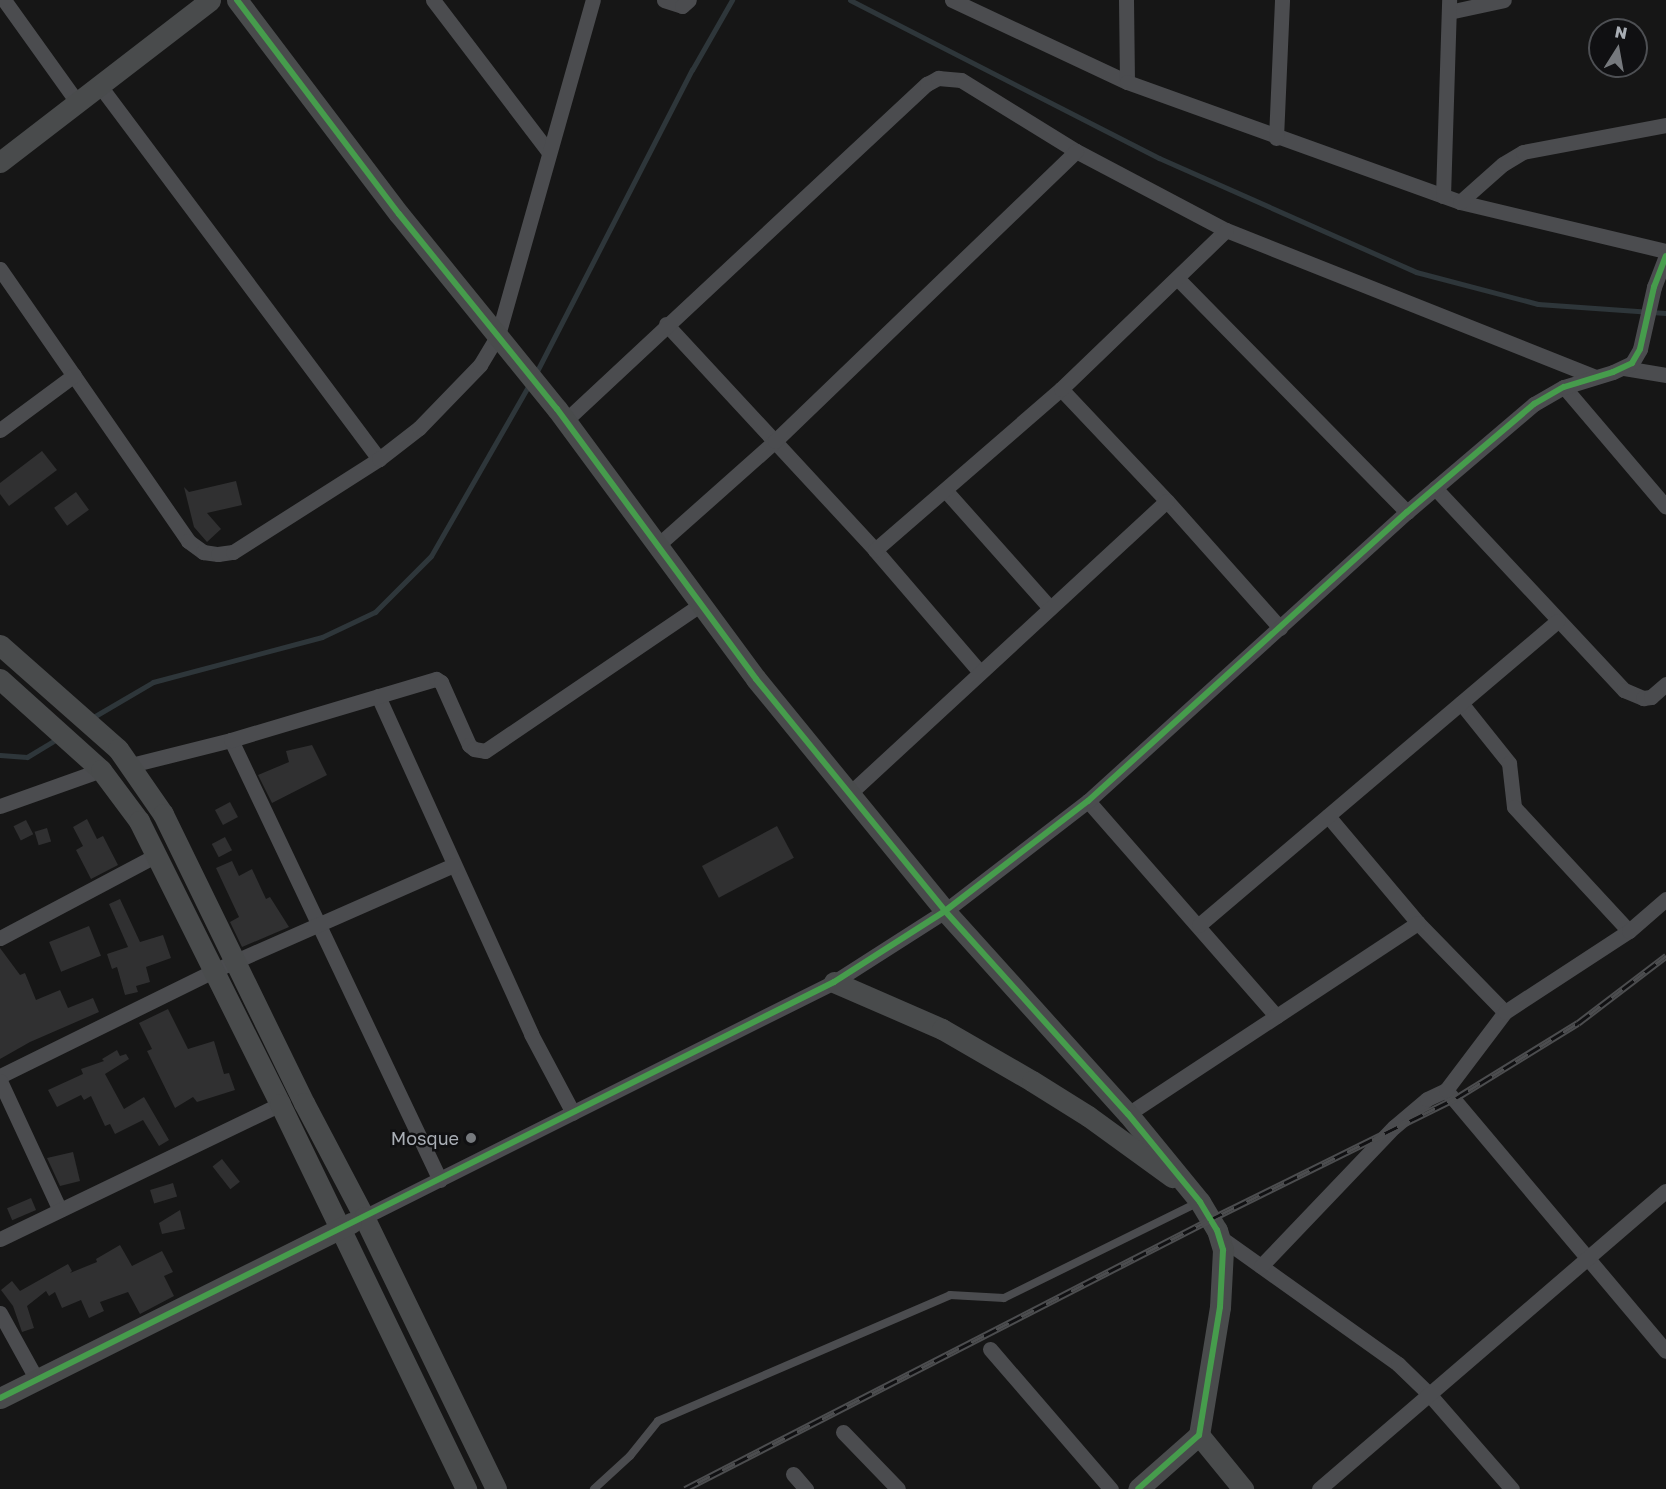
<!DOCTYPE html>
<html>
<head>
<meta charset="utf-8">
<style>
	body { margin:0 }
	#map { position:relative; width:1666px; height:1489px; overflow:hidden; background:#161616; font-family:"Golos Text",sans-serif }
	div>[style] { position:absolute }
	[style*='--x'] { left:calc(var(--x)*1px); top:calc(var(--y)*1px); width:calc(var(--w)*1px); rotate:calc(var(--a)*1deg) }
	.stream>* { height:5px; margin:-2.5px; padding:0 2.5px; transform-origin:2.5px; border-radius:2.5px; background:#2e363a }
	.building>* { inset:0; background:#303031; transform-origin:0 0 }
	.lane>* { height:8px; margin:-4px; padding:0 4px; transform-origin:4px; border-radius:4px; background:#4b4c4f }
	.street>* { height:15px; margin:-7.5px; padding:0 7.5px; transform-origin:7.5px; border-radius:7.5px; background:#4b4c4f }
	.secondary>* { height:21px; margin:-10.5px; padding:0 10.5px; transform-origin:10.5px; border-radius:10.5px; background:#494b4c }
	.rail>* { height:7px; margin-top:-3.5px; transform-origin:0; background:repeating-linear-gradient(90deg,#101012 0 14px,#4c4d4f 0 28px); box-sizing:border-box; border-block:2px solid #4c4d4f }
	.cycleway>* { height:6px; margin:-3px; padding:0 3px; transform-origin:3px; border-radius:3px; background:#469c4c }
	.dots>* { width:16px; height:16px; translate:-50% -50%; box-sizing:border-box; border:3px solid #101012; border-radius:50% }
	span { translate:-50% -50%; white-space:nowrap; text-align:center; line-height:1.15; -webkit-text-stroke:5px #101012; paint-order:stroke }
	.poi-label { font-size:18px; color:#a9aeb5 }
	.right { translate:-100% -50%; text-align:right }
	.north { position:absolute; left:1588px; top:18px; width:60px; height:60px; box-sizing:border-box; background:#101012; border:2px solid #4d4f53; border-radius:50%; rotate:11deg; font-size:16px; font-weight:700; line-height:24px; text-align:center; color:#a9aeb5 }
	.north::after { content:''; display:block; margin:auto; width:21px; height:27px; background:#76797d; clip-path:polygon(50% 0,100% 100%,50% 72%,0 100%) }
</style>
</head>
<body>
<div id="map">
	<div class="stream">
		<i style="--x:850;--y:0;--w:347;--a:27.1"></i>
		<i style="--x:1159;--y:158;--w:281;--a:23.9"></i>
		<i style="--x:1416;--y:272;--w:126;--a:14.7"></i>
		<i style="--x:1538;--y:304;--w:128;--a:4"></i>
		<i style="--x:536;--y:373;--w:341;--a:-62.8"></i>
		<i style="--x:692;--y:70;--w:81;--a:-60.3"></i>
		<i style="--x:90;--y:719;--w:73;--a:-30.4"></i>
		<i style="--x:153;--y:682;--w:175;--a:-14.9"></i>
		<i style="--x:322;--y:637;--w:59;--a:-25.3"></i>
		<i style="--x:375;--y:612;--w:79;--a:-45"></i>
		<i style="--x:431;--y:556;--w:199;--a:-60.2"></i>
		<i style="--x:0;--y:755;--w:27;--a:4"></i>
		<i style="--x:27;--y:757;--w:37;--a:-31"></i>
	</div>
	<div class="building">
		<i style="clip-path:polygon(42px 451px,57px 470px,9px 506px,0 494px,0 483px)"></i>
		<i style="clip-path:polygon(236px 481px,242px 505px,207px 513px,221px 529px,207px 542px,194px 527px,184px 487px,189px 492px)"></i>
		<i style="left:76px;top:492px;width:22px;height:27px;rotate:54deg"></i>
		<i style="clip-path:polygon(312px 745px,327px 775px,272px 803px,258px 775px,289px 762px,286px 751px)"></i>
		<i style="left:230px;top:802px;width:17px;height:17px;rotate:62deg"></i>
		<i style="clip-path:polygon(87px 819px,97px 839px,103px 836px,118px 865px,91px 879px,76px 850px,83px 846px,73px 827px)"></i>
		<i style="left:26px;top:820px;width:16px;height:14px;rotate:63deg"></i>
		<i style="left:777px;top:826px;width:36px;height:85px;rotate:62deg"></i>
		<i style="left:47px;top:828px;width:14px;height:13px;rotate:73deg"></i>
		<i style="left:225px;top:837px;width:15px;height:15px;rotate:62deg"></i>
		<i style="clip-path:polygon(232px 861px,239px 876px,252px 869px,266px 899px,270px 897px,289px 927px,242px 947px,230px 922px,239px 917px,216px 868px)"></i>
		<i style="clip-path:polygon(120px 899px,140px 942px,163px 935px,171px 958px,146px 967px,150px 982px,136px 986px,138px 992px,125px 995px,117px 967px,112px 969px,107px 954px,128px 947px,109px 904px)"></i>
		<i style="left:89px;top:926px;width:32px;height:43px;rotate:68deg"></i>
		<i style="clip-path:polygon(0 948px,20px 975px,25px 973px,36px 1000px,60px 990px,68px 1008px,93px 998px,99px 1012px,30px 1042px,0 1059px)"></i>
		<i style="clip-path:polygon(168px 1009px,188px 1049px,214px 1041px,224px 1074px,229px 1073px,235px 1090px,197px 1102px,193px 1097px,175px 1108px,147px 1051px,152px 1049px,139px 1023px)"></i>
		<i style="clip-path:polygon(117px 1050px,120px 1056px,126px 1054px,129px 1059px,105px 1074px,124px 1109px,144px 1097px,169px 1140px,159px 1146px,143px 1120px,115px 1134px,110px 1124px,105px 1126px,91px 1096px,84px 1100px,81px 1095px,57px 1107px,48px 1090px,83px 1074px,81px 1069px,104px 1061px,102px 1059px)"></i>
		<i style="clip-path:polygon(73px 1152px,80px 1181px,60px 1186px,47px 1158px)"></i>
		<i style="left:222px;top:1159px;width:29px;height:12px;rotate:52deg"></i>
		<i style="left:173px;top:1183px;width:14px;height:24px;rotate:73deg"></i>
		<i style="left:31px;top:1198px;width:13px;height:26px;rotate:67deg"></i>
		<i style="clip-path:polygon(180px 1210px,185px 1229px,162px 1234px,159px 1223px)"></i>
		<i style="clip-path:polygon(120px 1245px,132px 1266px,162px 1251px,173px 1272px,164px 1276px,174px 1296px,140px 1314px,128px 1292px,100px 1302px,104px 1311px,89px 1318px,81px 1300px,62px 1308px,55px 1292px,49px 1296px,46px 1291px,27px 1306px,34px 1328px,22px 1332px,13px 1306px,1px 1290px,12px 1281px,20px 1291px,68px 1264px,72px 1271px,70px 1273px,97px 1262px,96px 1259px)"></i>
	</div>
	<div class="lane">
		<i style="--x:594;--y:1489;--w:49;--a:-42.5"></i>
		<i style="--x:630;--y:1456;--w:45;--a:-51.3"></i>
		<i style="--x:658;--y:1421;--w:318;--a:-23.3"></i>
		<i style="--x:950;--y:1295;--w:54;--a:3.2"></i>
		<i style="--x:1004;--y:1298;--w:217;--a:-26.2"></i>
	</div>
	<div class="street">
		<i style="--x:4;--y:0;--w:125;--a:54.4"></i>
		<i style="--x:433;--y:0;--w:191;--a:52.7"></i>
		<i style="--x:664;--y:0;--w:19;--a:18"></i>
		<i style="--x:682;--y:6;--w:9;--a:-41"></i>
		<i style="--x:952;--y:0;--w:193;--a:25.1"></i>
		<i style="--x:1126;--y:0;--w:82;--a:89.3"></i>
		<i style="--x:1127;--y:82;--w:354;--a:19.8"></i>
		<i style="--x:1460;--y:202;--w:212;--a:13.4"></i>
		<i style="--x:1449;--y:12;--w:56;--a:-12.3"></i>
		<i style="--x:100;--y:86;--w:466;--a:53.2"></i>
		<i style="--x:1276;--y:138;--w:138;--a:-87.5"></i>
		<i style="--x:1443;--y:196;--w:196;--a:-88.2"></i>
		<i style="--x:1460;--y:202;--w:57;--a:-41.5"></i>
		<i style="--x:1503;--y:164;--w:23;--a:-31"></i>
		<i style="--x:1523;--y:152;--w:146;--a:-10.7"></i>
		<i style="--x:0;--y:269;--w:331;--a:55.3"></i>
		<i style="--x:188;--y:541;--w:19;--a:36"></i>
		<i style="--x:203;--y:552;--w:15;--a:8"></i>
		<i style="--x:218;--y:554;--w:15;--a:-8"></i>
		<i style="--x:233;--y:552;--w:173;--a:-32.5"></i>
		<i style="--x:379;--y:459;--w:51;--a:-37.8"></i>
		<i style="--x:419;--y:428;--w:88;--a:-45.9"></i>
		<i style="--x:480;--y:365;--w:35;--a:-59"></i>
		<i style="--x:498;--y:335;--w:348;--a:-74.2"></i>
		<i style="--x:1178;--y:279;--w:327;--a:45.5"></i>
		<i style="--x:666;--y:324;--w:308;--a:47.2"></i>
		<i style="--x:875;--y:550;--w:161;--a:49.3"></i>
		<i style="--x:1624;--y:368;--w:43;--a:9.5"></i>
		<i style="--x:1564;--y:387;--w:157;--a:49.6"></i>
		<i style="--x:1061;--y:389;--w:154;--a:46.6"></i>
		<i style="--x:1167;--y:501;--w:170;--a:48.3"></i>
		<i style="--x:565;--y:421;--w:495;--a:-43"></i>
		<i style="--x:927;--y:84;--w:13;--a:-29"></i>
		<i style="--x:938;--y:78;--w:23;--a:5"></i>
		<i style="--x:961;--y:80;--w:135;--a:31.7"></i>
		<i style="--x:1076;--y:151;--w:170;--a:27.8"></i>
		<i style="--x:1226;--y:230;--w:397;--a:21.7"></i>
		<i style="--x:0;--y:430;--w:92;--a:-36.6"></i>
		<i style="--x:1435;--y:488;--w:277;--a:46.9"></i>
		<i style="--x:1624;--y:690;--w:21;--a:23"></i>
		<i style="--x:1643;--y:698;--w:8;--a:-7"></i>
		<i style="--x:1651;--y:697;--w:20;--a:-41"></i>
		<i style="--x:945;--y:490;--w:158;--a:48.3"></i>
		<i style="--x:658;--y:545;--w:157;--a:-41.6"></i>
		<i style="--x:775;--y:441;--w:418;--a:-43.9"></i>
		<i style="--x:875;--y:550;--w:246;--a:-40.9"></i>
		<i style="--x:1061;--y:389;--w:229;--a:-43.9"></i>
		<i style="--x:378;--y:696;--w:371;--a:65.6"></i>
		<i style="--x:531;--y:1034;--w:89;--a:62"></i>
		<i style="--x:1461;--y:703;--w:77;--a:51.3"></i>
		<i style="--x:1509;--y:763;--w:44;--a:83.5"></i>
		<i style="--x:1514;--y:807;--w:169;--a:47.2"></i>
		<i style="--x:231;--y:740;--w:487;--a:64.6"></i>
		<i style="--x:131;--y:765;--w:103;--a:-14"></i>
		<i style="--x:231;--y:740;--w:214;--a:-16.6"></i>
		<i style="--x:436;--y:679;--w:6;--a:31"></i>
		<i style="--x:441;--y:682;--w:69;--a:66"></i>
		<i style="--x:469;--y:745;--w:6;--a:39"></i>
		<i style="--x:474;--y:749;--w:11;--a:10"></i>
		<i style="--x:485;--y:751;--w:260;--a:-34.2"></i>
		<i style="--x:849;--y:794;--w:432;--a:-42.7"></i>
		<i style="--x:1088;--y:801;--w:286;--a:48.8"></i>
		<i style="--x:0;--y:806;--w:107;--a:-19.6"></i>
		<i style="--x:1328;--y:816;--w:140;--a:49.9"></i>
		<i style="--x:1418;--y:923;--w:124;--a:45.7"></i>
		<i style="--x:1199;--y:925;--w:470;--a:-40.3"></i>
		<i style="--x:0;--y:938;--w:178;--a:-27.9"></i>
		<i style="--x:0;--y:1076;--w:237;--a:-26.2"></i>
		<i style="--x:213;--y:971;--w:262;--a:-23.8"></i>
		<i style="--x:0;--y:1081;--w:142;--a:65.1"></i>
		<i style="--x:1446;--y:1090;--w:341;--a:49.9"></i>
		<i style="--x:1128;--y:1114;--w:347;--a:-33.4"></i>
		<i style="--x:364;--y:1217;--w:525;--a:-26.57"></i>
		<i style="--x:834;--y:982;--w:132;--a:-32.6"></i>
		<i style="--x:945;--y:911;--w:180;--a:-37.6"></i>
		<i style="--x:1088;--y:801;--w:430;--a:-42.2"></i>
		<i style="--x:1407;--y:512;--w:167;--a:-40.4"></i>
		<i style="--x:1534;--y:404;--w:34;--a:-30"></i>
		<i style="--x:1564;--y:387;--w:51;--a:-17"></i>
		<i style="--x:1613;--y:372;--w:21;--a:-25"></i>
		<i style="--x:1632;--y:363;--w:16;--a:-60"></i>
		<i style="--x:1640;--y:349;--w:64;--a:-77.3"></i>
		<i style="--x:1654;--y:287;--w:33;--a:-69"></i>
		<i style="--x:1220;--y:1237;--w:219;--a:35.5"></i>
		<i style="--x:1398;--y:1364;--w:43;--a:44.1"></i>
		<i style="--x:1429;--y:1394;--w:126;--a:48.9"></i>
		<i style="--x:0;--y:1239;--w:311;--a:-25.7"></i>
		<i style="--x:1261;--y:1266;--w:192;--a:-46.3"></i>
		<i style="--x:1394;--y:1127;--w:43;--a:-40.3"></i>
		<i style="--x:1427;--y:1099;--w:21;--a:-25"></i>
		<i style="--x:1446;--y:1090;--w:98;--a:-52.9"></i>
		<i style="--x:1505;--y:1012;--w:148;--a:-33.2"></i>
		<i style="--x:1629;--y:931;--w:49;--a:-40.9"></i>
		<i style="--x:0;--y:1313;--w:77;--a:61.1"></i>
		<i style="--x:990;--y:1349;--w:185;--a:49.2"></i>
		<i style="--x:843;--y:1432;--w:79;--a:46"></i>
		<i style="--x:793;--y:1474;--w:20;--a:49"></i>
		<i style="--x:1319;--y:1489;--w:457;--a:-40.7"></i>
	</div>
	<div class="secondary">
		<i style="--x:237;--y:0;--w:268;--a:52.9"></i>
		<i style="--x:399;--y:214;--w:251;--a:51"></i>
		<i style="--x:557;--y:409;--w:335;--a:53.6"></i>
		<i style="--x:756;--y:679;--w:299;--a:50.8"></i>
		<i style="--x:945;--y:911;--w:273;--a:48"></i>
		<i style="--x:1128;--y:1114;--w:114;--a:50.7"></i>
		<i style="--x:1200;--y:1202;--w:33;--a:59"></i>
		<i style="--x:1217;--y:1230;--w:21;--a:73"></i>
		<i style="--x:1223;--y:1250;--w:57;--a:93"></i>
		<i style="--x:1220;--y:1307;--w:130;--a:99.3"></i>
		<i style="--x:1199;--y:1435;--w:81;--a:138.5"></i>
		<i style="--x:0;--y:162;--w:265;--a:-37.6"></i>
		<i style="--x:0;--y:645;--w:157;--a:41.4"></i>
		<i style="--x:118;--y:749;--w:79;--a:55.3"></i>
		<i style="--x:163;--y:814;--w:322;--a:64"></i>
		<i style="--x:304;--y:1103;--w:129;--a:62.2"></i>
		<i style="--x:364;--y:1217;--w:302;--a:64.1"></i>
		<i style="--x:0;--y:679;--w:136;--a:42"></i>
		<i style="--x:101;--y:770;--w:64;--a:53.3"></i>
		<i style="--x:139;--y:821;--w:316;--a:63.5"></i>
		<i style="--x:280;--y:1104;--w:428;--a:64.2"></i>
		<i style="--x:834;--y:982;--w:118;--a:23.5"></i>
		<i style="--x:942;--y:1029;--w:104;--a:30"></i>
		<i style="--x:1032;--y:1081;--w:66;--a:32"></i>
		<i style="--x:1088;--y:1116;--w:104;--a:36"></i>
		<i style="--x:0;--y:1398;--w:392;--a:-26.5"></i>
		<i style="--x:1199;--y:1435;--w:70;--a:50.8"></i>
	</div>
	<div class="rail">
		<i style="--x:685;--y:1489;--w:589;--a:-27.17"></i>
		<i style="--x:1209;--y:1220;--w:275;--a:-26.3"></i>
		<i style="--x:1456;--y:1098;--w:143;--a:-31.6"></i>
		<i style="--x:1578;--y:1023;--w:111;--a:-37.3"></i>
	</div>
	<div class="cycleway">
		<i style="--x:237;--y:0;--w:268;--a:52.9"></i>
		<i style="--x:399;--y:214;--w:251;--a:51"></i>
		<i style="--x:557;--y:409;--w:335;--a:53.6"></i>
		<i style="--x:756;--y:679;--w:299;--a:50.8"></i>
		<i style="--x:945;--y:911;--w:273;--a:48"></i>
		<i style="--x:1128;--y:1114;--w:114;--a:50.7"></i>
		<i style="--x:1200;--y:1202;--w:33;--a:59"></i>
		<i style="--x:1217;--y:1230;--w:21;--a:73"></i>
		<i style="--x:1223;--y:1250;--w:57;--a:93"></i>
		<i style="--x:1220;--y:1307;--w:130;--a:99.3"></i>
		<i style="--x:1199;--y:1435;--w:81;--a:138.5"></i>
		<i style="--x:0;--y:1398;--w:932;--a:-26.51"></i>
		<i style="--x:834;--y:982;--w:132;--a:-32.6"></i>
		<i style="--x:945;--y:911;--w:180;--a:-37.6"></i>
		<i style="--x:1088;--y:801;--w:430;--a:-42.2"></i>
		<i style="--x:1407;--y:512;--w:167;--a:-40.4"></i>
		<i style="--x:1534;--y:404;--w:34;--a:-30"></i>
		<i style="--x:1564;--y:387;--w:51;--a:-17"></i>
		<i style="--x:1613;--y:372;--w:21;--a:-25"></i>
		<i style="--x:1632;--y:363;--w:16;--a:-60"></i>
		<i style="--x:1640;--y:349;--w:64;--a:-77.3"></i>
		<i style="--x:1654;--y:287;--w:33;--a:-69"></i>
	</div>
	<div class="dots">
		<i style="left:471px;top:1138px;background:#76797d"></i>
	</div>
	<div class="poi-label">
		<span class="right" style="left:459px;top:1138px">Mosque</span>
	</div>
	<div class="north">N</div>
</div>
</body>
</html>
